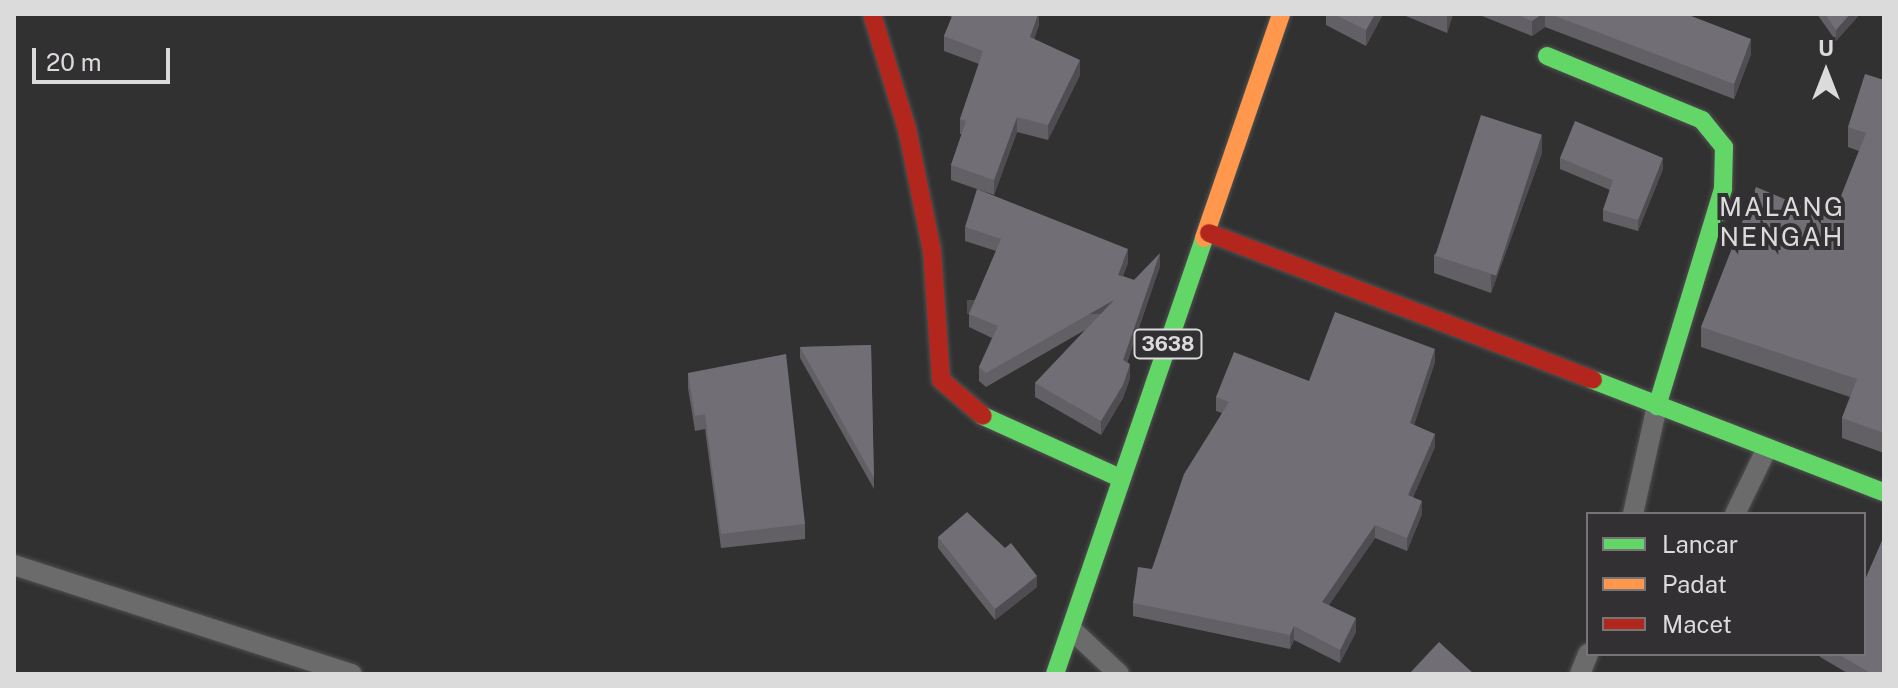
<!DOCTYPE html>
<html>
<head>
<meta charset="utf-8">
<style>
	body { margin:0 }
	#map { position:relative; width:1898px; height:688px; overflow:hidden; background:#313131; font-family:"Public Sans",sans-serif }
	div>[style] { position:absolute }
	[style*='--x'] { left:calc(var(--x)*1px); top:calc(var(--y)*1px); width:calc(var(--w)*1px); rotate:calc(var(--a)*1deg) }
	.roads { filter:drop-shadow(0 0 2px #505050) drop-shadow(0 0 2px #505050) }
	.lane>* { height:20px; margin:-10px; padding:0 10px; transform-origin:10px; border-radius:10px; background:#6c6b6c }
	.fast>* { height:18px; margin:-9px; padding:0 9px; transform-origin:9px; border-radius:9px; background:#63d668 }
	.slow>* { height:18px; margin:-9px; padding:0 9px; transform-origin:9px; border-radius:9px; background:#ff974d }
	.jam>* { height:18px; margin:-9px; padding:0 9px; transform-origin:9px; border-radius:9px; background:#b3261e }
	.wall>* { inset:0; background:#625f65 }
	.shaded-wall>* { inset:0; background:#504d52; transform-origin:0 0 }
	.building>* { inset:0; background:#726e75; transform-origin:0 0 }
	span { translate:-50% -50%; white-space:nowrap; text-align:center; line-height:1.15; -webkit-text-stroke:8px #323032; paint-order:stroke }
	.shield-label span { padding:2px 6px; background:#323032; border:2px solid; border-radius:6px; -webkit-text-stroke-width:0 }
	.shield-label { font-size:20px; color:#dcdbdc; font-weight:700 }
	.quarter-label { font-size:26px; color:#dcdbdc; letter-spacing:2px }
	.frame { position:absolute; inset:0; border:16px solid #dcdbdc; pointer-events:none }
	.legend { position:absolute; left:1586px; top:512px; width:280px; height:144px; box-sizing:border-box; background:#323032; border:2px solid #767476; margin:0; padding:10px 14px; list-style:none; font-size:24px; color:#dcdbdc }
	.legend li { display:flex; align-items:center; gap:16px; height:40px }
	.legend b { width:40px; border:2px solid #767476 }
	.north { position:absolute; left:1786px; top:32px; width:80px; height:80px; -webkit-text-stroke:6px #323032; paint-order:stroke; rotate:0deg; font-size:22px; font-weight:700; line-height:32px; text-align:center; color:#dcdbdc }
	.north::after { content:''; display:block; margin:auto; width:28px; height:36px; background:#dcdbdc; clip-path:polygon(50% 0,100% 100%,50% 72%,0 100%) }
	.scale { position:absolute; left:32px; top:48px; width:138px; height:36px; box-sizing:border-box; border:4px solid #dcdbdc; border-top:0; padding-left:10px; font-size:24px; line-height:28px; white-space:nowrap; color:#dcdbdc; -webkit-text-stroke:6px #323032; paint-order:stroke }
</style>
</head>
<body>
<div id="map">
	<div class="roads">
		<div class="lane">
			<i style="--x:1633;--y:514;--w:111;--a:-77.5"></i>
			<i style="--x:1735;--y:514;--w:73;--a:-64.1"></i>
			<i style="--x:14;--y:565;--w:355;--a:17.9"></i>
			<i style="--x:1073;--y:631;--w:63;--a:43.1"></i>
			<i style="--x:1580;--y:674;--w:22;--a:-68"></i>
		</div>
		<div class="fast">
			<i style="--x:1547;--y:56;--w:168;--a:22.4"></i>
			<i style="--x:1702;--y:120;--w:35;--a:51"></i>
			<i style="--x:1724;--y:147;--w:42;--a:91.4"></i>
			<i style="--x:1723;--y:189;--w:227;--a:106.9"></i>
			<i style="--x:1593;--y:380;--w:312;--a:21.1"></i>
			<i style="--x:983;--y:416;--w:150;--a:24.3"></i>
			<i style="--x:1055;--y:674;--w:461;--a:-71.1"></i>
		</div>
		<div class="slow">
			<i style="--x:1204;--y:238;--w:237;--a:-71"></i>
		</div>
		<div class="jam">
			<i style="--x:872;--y:14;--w:120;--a:73.1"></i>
			<i style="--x:907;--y:129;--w:125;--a:78.4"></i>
			<i style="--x:932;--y:251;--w:129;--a:86"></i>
			<i style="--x:941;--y:380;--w:55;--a:40.6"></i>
			<i style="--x:1209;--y:233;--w:411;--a:20.9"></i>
		</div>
	</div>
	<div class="wall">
		<i style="clip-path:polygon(946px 14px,1039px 14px,1039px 25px,1034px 39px,1080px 75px,1048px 140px,1017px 132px,994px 195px,951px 180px,951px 165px,962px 134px,960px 134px,960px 119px,979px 64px,944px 51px,944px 36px,952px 17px,946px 15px)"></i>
		<i style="clip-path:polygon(1326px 14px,1383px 14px,1366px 46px,1326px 25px)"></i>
		<i style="clip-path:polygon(1401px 14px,1453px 14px,1447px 33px)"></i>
		<i style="clip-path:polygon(1477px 14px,1686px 14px,1751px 54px,1734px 99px,1545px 27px,1532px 36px)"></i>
		<i style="clip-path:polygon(1817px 14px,1860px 14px,1836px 41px)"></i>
		<i style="clip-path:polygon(1884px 80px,1884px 453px,1842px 438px,1842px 418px,1850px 397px,1701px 347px,1701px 327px,1832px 219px,1859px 151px,1848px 147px,1848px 127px)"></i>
		<i style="clip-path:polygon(1542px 153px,1491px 293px,1434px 273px,1434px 255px)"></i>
		<i style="clip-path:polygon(1560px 158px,1663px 169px,1638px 231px,1603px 221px,1603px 210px,1610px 190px,1560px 169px)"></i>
		<i style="clip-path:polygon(965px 227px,1128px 263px,1123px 276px,1134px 280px,1160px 266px,1127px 363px,1130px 378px,1123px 398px,1101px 435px,1035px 397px,1035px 383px,1085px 330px,986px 387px,979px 381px,979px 367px,992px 338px,969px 327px,969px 314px,996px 251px,965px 241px)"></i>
		<i style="clip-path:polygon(871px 345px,874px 489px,800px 358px,800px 347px)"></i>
		<i style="clip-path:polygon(1435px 362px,1414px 425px,1435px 447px,1413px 497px,1422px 514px,1407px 551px,1375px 538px,1329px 605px,1356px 632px,1340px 663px,1294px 640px,1290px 649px,1133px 616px,1133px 603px,1152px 569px,1222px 413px,1216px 411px,1216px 397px,1309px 381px)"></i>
		<i style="clip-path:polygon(688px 373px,805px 524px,805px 539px,721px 548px,705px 429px,695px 431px,688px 388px)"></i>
		<i style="clip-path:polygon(938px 537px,1037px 587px,995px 620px,938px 548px)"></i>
		<i style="clip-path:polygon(1820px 654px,1864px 654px,1884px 674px,1849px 674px,1820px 657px)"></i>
	</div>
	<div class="shaded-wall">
		<i style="clip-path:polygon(1038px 14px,1039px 14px,1039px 25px,1030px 52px,1030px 37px)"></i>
		<i style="clip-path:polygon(1375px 14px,1383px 14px,1366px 46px,1366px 30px)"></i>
		<i style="clip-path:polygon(1448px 14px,1453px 14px,1447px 33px,1447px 18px)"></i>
		<i style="clip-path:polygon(1542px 14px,1545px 14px,1545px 27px,1532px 36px,1532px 21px)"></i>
		<i style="clip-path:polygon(1850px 14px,1860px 14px,1836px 41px,1836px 30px)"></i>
		<i style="clip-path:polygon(1751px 39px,1751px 54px,1734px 99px,1734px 84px)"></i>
		<i style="clip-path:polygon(1080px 60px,1080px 75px,1048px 140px,1048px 125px)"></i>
		<i style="clip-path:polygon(1017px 117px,1017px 132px,994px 195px,994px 180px)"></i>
		<i style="clip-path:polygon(1542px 135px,1542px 153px,1491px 293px,1491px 275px)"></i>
		<i style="clip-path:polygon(1663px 158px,1663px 169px,1638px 231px,1638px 220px)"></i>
		<i style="clip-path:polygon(1128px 249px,1128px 263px,1118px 289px,1118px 275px)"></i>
		<i style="clip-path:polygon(1160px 253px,1160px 266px,1123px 374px,1123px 360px)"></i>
		<i style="left:1114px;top:300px;width:14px;height:147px;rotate:90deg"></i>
		<i style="clip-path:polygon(1435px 349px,1435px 362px,1410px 437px,1410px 423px)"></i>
		<i style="clip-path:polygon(1130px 364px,1130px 378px,1123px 398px,1101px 435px,1101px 421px)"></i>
		<i style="clip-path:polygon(1435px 434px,1435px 447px,1408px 509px,1408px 495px)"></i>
		<i style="clip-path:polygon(1422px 501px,1422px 514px,1407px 551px,1407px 538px)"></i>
		<i style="clip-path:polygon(1375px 525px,1375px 538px,1322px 615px,1322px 602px)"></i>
		<i style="clip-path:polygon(1037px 576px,1037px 587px,995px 620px,995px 609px)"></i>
		<i style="clip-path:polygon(1356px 618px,1356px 632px,1340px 663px,1340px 650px)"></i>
		<i style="clip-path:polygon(1294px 626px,1294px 640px,1290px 649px,1290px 635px)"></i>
	</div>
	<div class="building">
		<i style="clip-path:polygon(953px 14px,1038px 14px,1030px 37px,1080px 60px,1048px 125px,1017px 117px,994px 180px,951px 165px,966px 121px,960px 119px,983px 51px,944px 36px)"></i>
		<i style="clip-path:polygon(1334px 14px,1375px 14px,1366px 30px)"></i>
		<i style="clip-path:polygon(1516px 14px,1542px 14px,1532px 21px)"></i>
		<i style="clip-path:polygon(1550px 14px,1686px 14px,1751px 39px,1734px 84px)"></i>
		<i style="clip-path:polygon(1825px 14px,1850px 14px,1836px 30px)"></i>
		<i style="clip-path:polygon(1865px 74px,1884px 80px,1884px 433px,1842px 418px,1857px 379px,1701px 327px,1756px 187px,1832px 219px,1866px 133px,1848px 127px)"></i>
		<i style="left:1481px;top:115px;width:64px;height:148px;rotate:18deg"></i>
		<i style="clip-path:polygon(1575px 121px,1663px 158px,1638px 220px,1603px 210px,1613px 180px,1560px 158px)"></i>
		<i style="clip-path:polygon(977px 189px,1128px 249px,1118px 275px,1134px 280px,1160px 253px,1123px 360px,1130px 364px,1123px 385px,1101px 421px,1035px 383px,1114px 300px,986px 373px,979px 367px,998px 326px,969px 314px,1001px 239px,965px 227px)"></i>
		<i style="clip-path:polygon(1335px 312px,1435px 349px,1410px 423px,1435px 434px,1408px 495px,1422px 501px,1407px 538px,1375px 525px,1322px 602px,1356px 618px,1340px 650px,1294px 626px,1290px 635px,1133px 603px,1138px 567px,1152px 569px,1184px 474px,1229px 402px,1216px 397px,1234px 352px,1309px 381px)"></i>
		<i style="clip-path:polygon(871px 345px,874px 478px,800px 347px)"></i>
		<i style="clip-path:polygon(786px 354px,805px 524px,721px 534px,705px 414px,695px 416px,688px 373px)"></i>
		<i style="clip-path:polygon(967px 512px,1005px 548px,1011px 543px,1037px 576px,995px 609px,938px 537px)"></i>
		<i style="clip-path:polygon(1884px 536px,1884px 674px,1872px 674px,1838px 654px,1864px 654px,1864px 582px)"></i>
		<i style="clip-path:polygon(1439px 642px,1474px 674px,1409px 674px)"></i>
	</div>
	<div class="shield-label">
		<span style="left:1168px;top:344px">3638</span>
	</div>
	<div class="quarter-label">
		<span style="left:1782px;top:222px">MALANG<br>NENGAH</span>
	</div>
	<div class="frame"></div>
	<ul class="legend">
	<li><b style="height:10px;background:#63d668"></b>Lancar</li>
	<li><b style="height:10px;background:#ff974d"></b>Padat</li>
	<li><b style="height:10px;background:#b3261e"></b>Macet</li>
	</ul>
	<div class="north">U</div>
	<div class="scale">20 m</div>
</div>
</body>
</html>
